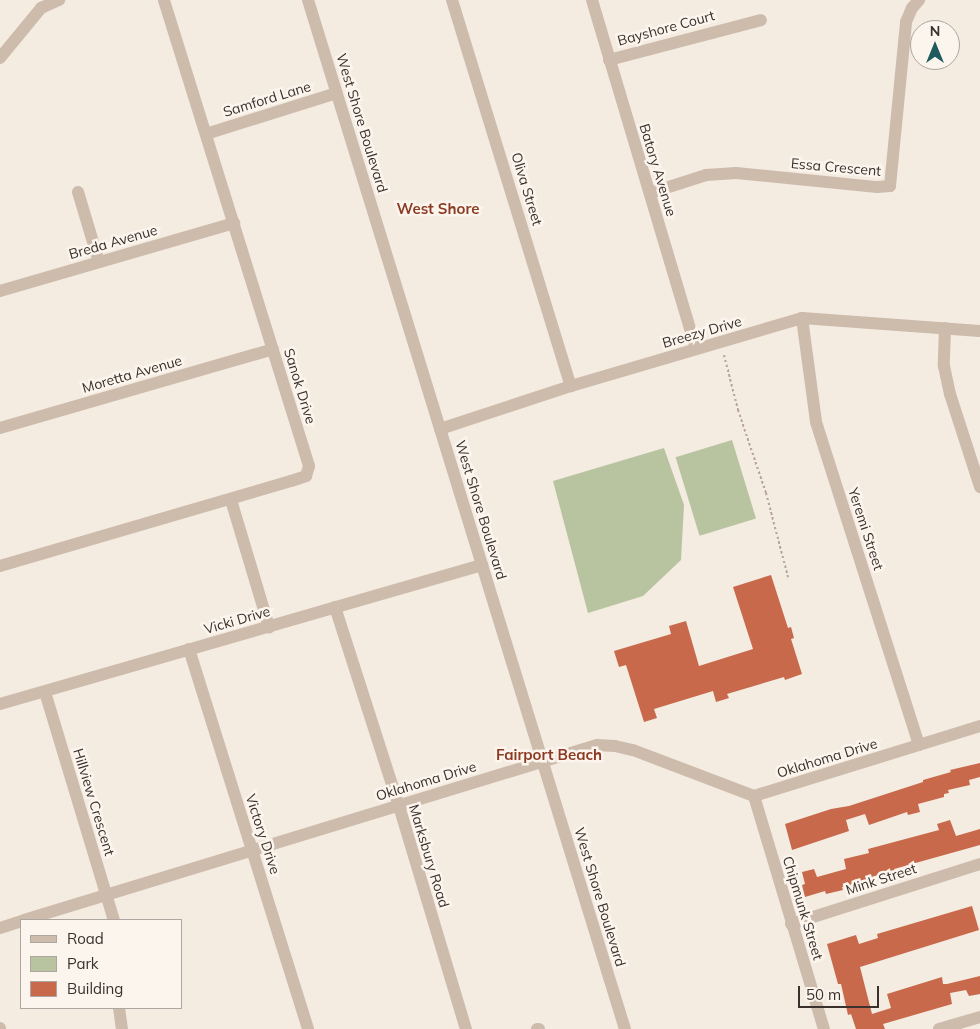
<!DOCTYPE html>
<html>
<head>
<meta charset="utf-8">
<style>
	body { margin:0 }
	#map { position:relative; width:980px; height:1029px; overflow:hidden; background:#f4ebe1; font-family:Mulish,sans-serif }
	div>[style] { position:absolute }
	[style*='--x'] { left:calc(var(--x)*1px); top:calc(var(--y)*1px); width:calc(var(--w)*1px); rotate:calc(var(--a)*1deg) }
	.green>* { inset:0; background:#b8c4a0; transform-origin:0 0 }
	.building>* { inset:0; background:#c8694b }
	.path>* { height:2px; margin-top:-1px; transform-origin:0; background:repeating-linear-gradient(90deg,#b9a596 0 2.5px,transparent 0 5px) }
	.minor>* { height:12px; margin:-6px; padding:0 6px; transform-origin:6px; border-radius:6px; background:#cdbbac }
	span { translate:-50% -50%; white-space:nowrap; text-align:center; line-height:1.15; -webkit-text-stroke:5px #fbf5ee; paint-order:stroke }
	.street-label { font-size:14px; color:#3b302b }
	.neighbourhood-label { font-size:15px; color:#8c3b22; font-weight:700 }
	.legend { position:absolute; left:20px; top:919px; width:162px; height:90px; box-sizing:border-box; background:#fbf5ee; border:1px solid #aea6a0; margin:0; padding:6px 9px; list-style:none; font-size:15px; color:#3b302b }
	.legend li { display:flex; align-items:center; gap:10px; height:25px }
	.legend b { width:25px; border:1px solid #aea6a0 }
	.north { position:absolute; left:910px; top:20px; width:50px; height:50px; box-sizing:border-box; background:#fbf5ee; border:1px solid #aea6a0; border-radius:50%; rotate:0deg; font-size:14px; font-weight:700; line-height:20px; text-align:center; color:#3b302b }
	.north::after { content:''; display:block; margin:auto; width:18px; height:22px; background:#1f5a5e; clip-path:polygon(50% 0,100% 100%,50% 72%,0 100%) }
	.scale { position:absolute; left:798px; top:986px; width:81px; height:22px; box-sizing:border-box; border:2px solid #3b302b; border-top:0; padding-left:6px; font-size:15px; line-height:18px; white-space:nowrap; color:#3b302b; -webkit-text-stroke:4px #fbf5ee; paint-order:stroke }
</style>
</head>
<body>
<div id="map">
	<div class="green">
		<i style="left:732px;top:440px;width:82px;height:59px;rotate:73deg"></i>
		<i style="clip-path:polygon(664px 448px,684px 505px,681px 560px,643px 596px,588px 613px,553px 481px)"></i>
	</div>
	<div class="building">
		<i style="clip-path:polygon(771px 575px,788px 628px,791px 627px,794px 638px,791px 639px,802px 674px,785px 680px,784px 677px,727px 694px,729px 698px,716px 702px,713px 691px,654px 709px,657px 718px,644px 722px,626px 665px,619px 667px,614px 651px,671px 634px,669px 626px,686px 621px,699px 666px,753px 649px,733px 587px)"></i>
		<i style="clip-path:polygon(980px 763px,980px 777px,969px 780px,970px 785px,948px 790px,949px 793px,944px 794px,944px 797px,918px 804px,920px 812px,908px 815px,907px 812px,869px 825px,865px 814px,846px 820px,849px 831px,792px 850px,785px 824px,831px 809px,849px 806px,923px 782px,923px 780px,951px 772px,950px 770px)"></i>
		<i style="clip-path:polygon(950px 820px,956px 836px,980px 829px,980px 845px,894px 869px,895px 871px,872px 877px,872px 879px,842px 887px,843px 890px,826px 894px,825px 891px,805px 897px,802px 885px,805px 884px,802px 872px,814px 869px,817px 877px,846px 869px,844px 859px,869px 853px,868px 849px,939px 830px,937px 824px)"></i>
		<i style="clip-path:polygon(972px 906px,979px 930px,860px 967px,872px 1014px,891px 1008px,887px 994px,942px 977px,943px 984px,947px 984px,980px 976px,980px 994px,969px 996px,966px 990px,950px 993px,952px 1004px,883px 1024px,885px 1029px,856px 1029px,851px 1014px,848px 1015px,841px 984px,838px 984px,827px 944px,856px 935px,859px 944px,878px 938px,877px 934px)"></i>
	</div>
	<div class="path">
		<i style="--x:724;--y:355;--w:57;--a:75.7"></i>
		<i style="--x:738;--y:410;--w:88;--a:71.4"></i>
		<i style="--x:766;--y:493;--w:87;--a:75.3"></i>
	</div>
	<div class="minor">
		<i style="--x:308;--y:0;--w:1077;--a:72.88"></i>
		<i style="--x:452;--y:0;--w:404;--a:72.9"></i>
		<i style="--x:592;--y:0;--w:364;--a:73.4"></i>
		<i style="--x:0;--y:58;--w:65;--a:-50.6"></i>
		<i style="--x:41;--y:8;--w:20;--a:-24"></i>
		<i style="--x:609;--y:60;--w:157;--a:-14.7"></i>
		<i style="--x:206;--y:134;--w:137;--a:-17.4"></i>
		<i style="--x:78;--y:192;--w:73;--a:73.3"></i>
		<i style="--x:650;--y:193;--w:59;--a:-17.8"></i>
		<i style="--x:706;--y:175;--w:30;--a:-4"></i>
		<i style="--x:736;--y:173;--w:142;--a:5.7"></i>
		<i style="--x:877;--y:187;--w:13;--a:-4"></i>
		<i style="--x:890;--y:186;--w:165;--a:-84.4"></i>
		<i style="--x:906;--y:22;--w:15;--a:-67"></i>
		<i style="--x:912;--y:8;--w:11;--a:-49"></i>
		<i style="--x:0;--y:291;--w:244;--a:-16.2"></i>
		<i style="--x:802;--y:318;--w:105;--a:82.3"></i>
		<i style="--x:816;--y:422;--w:339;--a:72.3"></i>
		<i style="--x:945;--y:328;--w:38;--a:92"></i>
		<i style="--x:944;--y:366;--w:29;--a:78"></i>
		<i style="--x:950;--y:394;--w:98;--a:72.1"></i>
		<i style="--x:0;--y:428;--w:284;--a:-16.1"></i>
		<i style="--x:440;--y:429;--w:138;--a:-18.2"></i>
		<i style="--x:571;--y:386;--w:241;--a:-16.4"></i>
		<i style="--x:802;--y:318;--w:178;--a:4.2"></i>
		<i style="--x:231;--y:500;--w:133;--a:73.3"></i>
		<i style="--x:0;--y:566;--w:303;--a:-16.3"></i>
		<i style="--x:291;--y:481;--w:16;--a:-18"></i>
		<i style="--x:306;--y:476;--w:10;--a:-73"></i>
		<i style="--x:309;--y:466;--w:488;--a:-107.3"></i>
		<i style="--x:335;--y:607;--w:209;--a:72.2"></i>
		<i style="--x:399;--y:806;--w:233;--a:73.3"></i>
		<i style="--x:189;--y:649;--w:398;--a:72.6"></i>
		<i style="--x:45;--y:692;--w:238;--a:73.2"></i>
		<i style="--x:0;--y:704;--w:502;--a:-16.09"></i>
		<i style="--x:754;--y:796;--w:243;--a:73.3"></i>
		<i style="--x:24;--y:920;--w:599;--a:-16.98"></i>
		<i style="--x:597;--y:745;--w:18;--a:3"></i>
		<i style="--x:615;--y:746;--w:18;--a:13"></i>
		<i style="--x:633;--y:750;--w:129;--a:20.8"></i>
		<i style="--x:754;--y:796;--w:237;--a:-17.2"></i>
		<i style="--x:791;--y:924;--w:198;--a:-17.6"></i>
		<i style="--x:0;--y:928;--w:22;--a:-18"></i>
		<i style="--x:119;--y:1008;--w:21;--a:82"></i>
		<i style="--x:0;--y:1028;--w:1;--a:90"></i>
		<i style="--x:537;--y:1029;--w:2;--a:0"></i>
		<i style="--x:939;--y:1029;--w:43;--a:-16.3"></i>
	</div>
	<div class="street-label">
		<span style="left:666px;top:28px;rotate:-15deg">Bayshore Court</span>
		<span style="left:267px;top:99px;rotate:-17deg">Samford Lane</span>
		<span style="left:362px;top:123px;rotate:73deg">West Shore Boulevard</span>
		<span style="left:836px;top:167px;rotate:5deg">Essa Crescent</span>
		<span style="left:658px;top:170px;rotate:73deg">Batory Avenue</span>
		<span style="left:527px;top:189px;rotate:73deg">Oliva Street</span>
		<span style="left:113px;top:242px;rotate:-16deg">Breda Avenue</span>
		<span style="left:702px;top:332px;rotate:-16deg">Breezy Drive</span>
		<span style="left:132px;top:374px;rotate:-16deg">Moretta Avenue</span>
		<span style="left:300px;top:386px;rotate:73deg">Sanok Drive</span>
		<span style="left:481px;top:510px;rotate:73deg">West Shore Boulevard</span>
		<span style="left:866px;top:529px;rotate:72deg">Yeremi Street</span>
		<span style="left:237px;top:620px;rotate:-16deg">Vicki Drive</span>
		<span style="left:827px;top:758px;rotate:-17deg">Oklahoma Drive</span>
		<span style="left:426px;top:781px;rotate:-17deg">Oklahoma Drive</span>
		<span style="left:94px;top:802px;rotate:73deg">Hillview Crescent</span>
		<span style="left:263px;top:834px;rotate:72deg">Victory Drive</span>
		<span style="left:429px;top:856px;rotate:73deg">Marksbury Road</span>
		<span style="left:881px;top:879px;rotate:-18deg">Mink Street</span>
		<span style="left:600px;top:897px;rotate:73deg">West Shore Boulevard</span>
		<span style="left:803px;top:908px;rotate:73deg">Chipmunk Street</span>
	</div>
	<div class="neighbourhood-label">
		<span style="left:438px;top:209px">West Shore</span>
		<span style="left:549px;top:755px">Fairport Beach</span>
	</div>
	<ul class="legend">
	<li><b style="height:6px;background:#cdbbac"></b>Road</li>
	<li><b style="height:14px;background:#b8c4a0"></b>Park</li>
	<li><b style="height:14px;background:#c8694b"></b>Building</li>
	</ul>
	<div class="north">N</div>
	<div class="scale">50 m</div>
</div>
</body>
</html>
